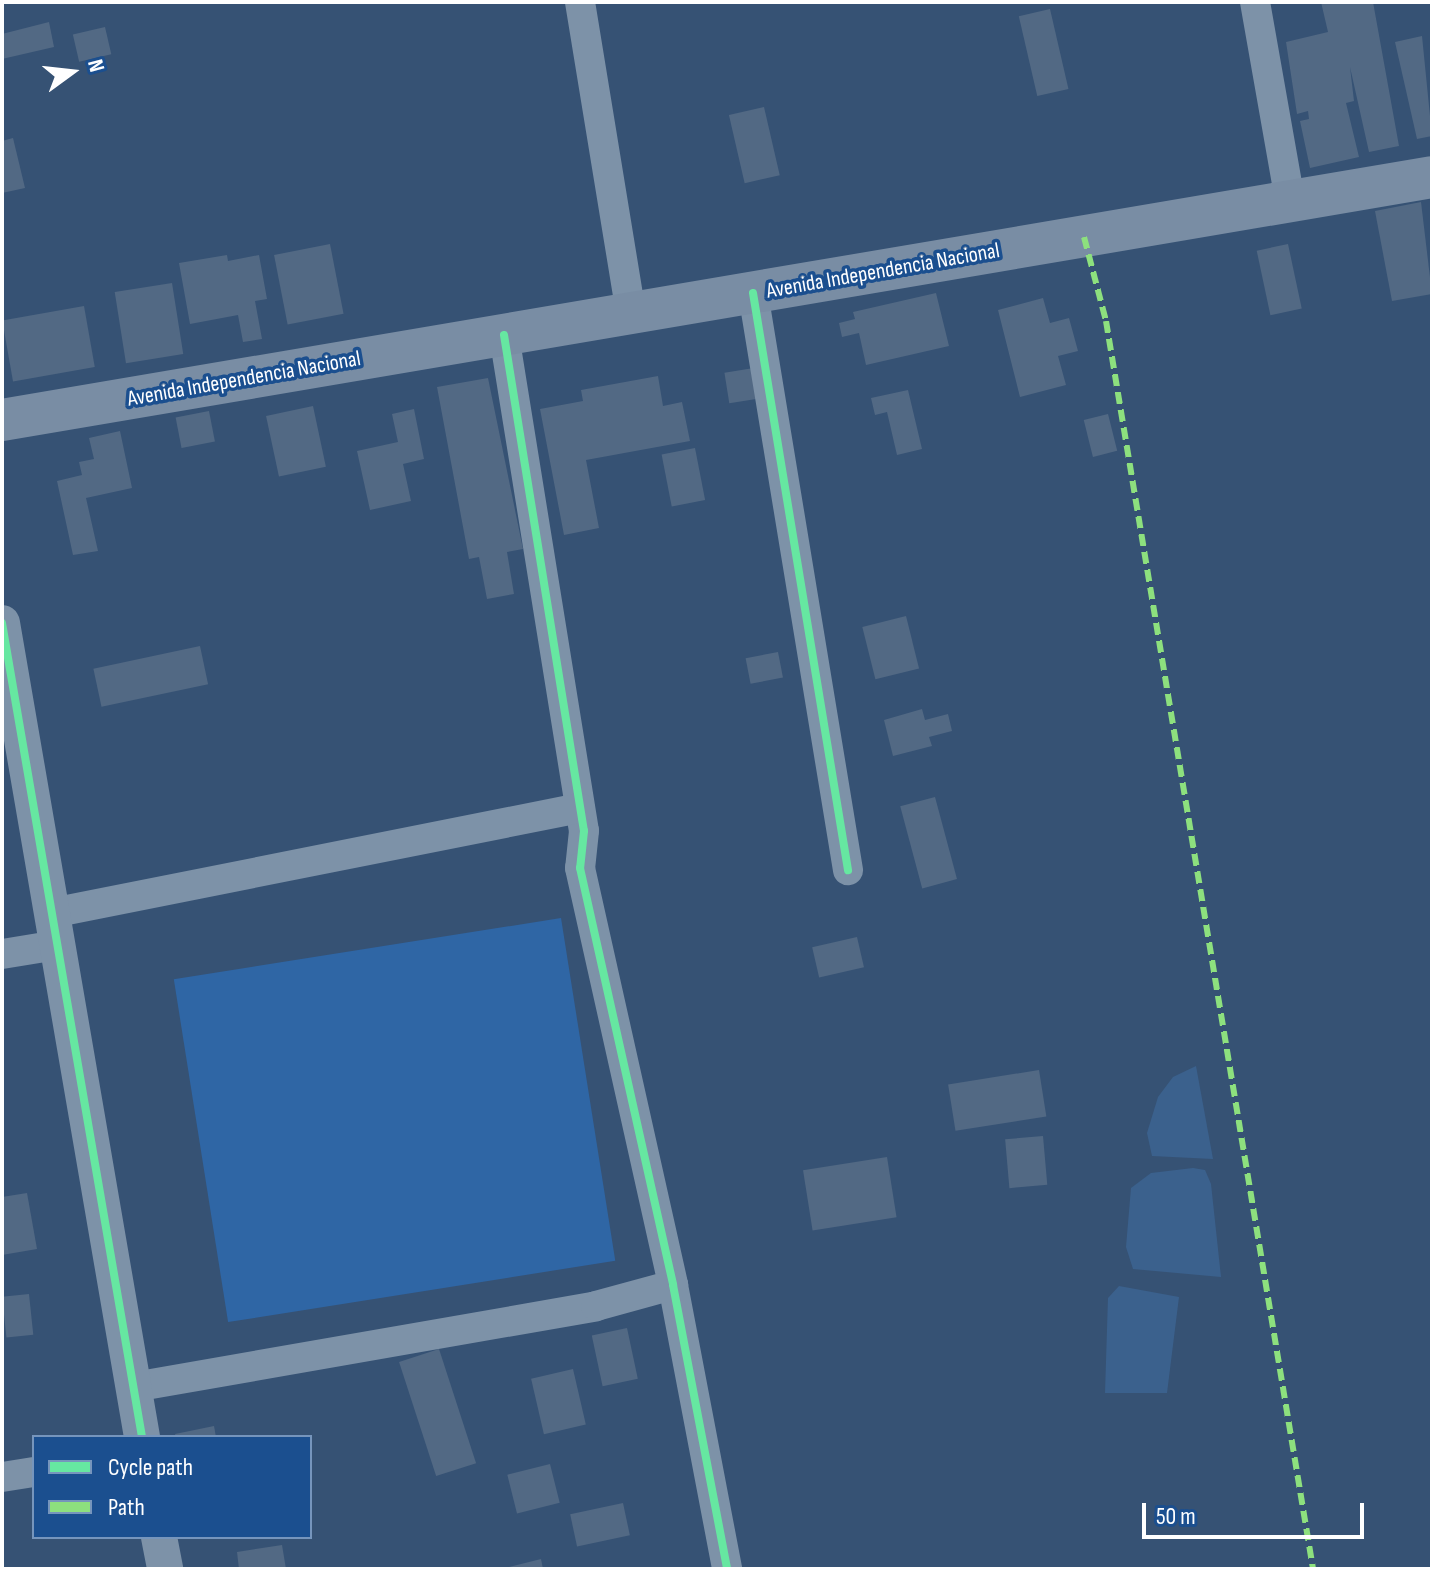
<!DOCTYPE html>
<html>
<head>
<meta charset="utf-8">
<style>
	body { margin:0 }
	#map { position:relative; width:1434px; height:1571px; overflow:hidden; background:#365274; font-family:"Sofia Sans Condensed",sans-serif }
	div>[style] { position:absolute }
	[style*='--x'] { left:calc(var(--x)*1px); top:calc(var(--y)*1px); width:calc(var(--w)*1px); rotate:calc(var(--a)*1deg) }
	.green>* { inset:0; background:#2f66a5; transform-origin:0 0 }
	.water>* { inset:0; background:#3b618d }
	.building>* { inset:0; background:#526984; transform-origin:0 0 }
	.minor>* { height:30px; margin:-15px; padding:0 15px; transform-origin:15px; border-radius:15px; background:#7d92a8 }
	.tertiary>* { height:36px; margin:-18px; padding:0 18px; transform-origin:18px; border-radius:18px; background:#7d92a8 }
	.secondary>* { height:42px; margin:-21px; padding:0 21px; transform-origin:21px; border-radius:21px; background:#798da4 }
	.quiet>* { height:6px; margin-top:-3px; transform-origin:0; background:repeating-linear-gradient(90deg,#8de07e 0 12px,transparent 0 18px) }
	.cycleway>* { height:8px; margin:-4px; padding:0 4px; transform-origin:4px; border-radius:4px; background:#66e7a1 }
	span { translate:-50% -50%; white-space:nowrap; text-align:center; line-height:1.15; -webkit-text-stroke:7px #1b4f8f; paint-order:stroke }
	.street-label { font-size:22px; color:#fff }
	.frame { position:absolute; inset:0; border:4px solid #fff; pointer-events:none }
	.legend { position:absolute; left:32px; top:1435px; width:280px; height:104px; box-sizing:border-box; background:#1b4f8f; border:2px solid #7695bc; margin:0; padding:10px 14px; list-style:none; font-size:24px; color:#fff }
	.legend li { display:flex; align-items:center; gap:16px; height:40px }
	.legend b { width:40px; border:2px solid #7695bc }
	.north { position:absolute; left:32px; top:32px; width:80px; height:80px; -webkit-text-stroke:6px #1b4f8f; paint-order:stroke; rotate:75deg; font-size:22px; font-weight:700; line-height:32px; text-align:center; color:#fff }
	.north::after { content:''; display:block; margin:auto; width:28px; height:36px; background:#fff; clip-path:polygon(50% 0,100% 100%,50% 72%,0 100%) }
	.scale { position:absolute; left:1142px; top:1503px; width:222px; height:36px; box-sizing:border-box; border:4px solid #fff; border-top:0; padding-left:10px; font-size:24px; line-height:28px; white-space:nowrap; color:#fff; -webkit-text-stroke:6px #1b4f8f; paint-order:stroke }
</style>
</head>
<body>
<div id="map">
	<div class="green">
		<i style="left:561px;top:918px;width:347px;height:392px;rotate:81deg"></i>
	</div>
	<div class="water">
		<i style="clip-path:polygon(1196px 1066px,1213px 1159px,1152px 1156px,1147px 1133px,1158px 1097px,1173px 1077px)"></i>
		<i style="clip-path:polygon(1193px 1168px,1205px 1170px,1211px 1184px,1221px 1277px,1133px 1269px,1126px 1247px,1131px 1188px,1151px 1173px)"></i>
		<i style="clip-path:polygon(1119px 1286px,1179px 1297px,1167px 1393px,1105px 1393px,1108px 1298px)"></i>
	</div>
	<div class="building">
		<i style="clip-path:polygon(1321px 2px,1373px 2px,1399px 146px,1369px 152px,1350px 67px,1354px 101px,1346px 103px,1359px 157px,1310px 168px,1300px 121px,1309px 119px,1308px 111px,1297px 114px,1286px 42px,1328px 32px)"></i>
		<i style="left:1050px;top:9px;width:82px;height:32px;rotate:77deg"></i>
		<i style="clip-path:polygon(49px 22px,54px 47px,2px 59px,2px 34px)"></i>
		<i style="left:105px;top:27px;width:28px;height:33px;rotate:77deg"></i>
		<i style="clip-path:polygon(1422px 36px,1432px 136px,1417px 139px,1395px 42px)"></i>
		<i style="left:764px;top:107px;width:70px;height:36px;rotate:77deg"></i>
		<i style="clip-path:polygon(13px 138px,25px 188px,2px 193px,2px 141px)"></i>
		<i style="clip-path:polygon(1421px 202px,1432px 294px,1392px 301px,1375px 211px)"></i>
		<i style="left:330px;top:244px;width:71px;height:57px;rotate:79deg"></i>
		<i style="left:1288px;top:244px;width:66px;height:32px;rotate:78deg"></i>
		<i style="clip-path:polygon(227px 255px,228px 261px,259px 255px,267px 299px,255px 301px,262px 339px,243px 342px,238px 315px,190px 324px,179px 263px)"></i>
		<i style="left:172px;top:283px;width:72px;height:58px;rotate:81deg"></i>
		<i style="clip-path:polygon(936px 293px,949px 346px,866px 365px,859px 333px,842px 337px,839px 323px,855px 319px,853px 312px)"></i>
		<i style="clip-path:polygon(1043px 298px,1050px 323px,1069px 318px,1078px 351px,1058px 356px,1066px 385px,1020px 397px,998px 310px)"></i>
		<i style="left:84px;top:306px;width:62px;height:83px;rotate:80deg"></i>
		<i style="left:760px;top:367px;width:31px;height:36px;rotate:81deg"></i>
		<i style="clip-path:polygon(658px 376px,663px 406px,682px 402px,690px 441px,586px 460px,599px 528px,564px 535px,540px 409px,583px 401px,581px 390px)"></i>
		<i style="clip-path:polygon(488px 378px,523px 549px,507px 552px,514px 594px,487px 599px,479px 557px,469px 559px,437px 387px)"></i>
		<i style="clip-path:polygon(908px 390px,922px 449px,897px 455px,887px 412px,875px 415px,871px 398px)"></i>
		<i style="left:313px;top:406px;width:62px;height:48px;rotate:78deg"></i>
		<i style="clip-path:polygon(414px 409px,424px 459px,403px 464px,411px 501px,370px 510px,357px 451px,398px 442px,392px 414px)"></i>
		<i style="left:209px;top:411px;width:31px;height:34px;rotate:79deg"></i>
		<i style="left:1108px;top:414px;width:38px;height:25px;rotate:76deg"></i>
		<i style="clip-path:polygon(120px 431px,132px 488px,86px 498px,98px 551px,73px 555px,57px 481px,82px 475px,79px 462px,94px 459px,89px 438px)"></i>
		<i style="left:695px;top:448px;width:53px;height:34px;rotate:79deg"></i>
		<i style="left:906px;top:616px;width:54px;height:45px;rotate:76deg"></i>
		<i style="left:200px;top:646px;width:39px;height:109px;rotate:78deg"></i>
		<i style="left:778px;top:652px;width:26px;height:33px;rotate:79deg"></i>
		<i style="clip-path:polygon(922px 709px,925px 720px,948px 714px,952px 731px,929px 737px,932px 746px,893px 756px,884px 720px)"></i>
		<i style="left:935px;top:797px;width:85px;height:36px;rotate:75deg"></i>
		<i style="left:857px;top:937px;width:31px;height:46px;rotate:77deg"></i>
		<i style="left:1039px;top:1070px;width:47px;height:92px;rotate:81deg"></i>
		<i style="left:1043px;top:1136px;width:49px;height:38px;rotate:85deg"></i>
		<i style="left:887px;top:1157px;width:61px;height:85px;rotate:81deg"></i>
		<i style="clip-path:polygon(27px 1193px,37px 1249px,2px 1255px,2px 1197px)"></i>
		<i style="left:29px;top:1294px;width:41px;height:27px;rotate:84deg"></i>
		<i style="left:627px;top:1328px;width:52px;height:36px;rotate:78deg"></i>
		<i style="left:439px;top:1349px;width:120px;height:42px;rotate:72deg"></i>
		<i style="left:573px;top:1369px;width:57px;height:43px;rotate:77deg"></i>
		<i style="clip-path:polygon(214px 1426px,216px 1437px,176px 1437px,175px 1434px)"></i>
		<i style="left:550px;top:1464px;width:40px;height:44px;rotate:76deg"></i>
		<i style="left:623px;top:1503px;width:33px;height:54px;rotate:78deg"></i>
		<i style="clip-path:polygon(282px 1545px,286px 1569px,239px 1569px,237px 1552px)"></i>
		<i style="clip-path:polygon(541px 1559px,543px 1569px,505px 1569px,505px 1568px)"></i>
	</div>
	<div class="minor">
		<i style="--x:580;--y:2;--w:316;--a:80.7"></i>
		<i style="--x:1255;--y:2;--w:202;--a:80"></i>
		<i style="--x:753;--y:293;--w:585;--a:80.65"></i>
		<i style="--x:504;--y:335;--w:502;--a:80.84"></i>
		<i style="--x:584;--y:831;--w:37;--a:96"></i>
		<i style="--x:580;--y:868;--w:427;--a:77.4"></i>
		<i style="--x:673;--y:1285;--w:289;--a:79.2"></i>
		<i style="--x:52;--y:913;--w:538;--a:-11.25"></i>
		<i style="--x:2;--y:954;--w:56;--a:-9.3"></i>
		<i style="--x:134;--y:1387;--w:469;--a:-9.9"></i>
		<i style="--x:596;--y:1306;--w:80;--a:-15.3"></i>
		<i style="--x:2;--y:1477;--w:32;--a:-9"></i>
	</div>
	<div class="tertiary">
		<i style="--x:2;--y:623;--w:826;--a:80.24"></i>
		<i style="--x:159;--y:1537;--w:33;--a:79"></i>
	</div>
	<div class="secondary">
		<i style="--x:2;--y:420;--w:1450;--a:-9.64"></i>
	</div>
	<div class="quiet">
		<i style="--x:1084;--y:237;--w:87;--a:75.3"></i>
		<i style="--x:1106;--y:321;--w:1265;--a:80.58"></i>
	</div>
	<div class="cycleway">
		<i style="--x:753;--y:293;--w:585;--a:80.65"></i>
		<i style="--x:504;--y:335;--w:502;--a:80.84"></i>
		<i style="--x:584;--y:831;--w:37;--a:96"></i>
		<i style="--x:580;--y:868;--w:427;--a:77.4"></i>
		<i style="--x:673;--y:1285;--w:289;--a:79.2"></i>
		<i style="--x:2;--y:623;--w:826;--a:80.24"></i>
	</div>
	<div class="street-label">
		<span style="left:883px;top:271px;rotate:-10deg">Avenida Independencia Nacional</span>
		<span style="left:244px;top:379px;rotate:-10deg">Avenida Independencia Nacional</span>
	</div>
	<div class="frame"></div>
	<ul class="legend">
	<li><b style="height:10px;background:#66e7a1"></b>Cycle path</li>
	<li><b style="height:10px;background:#8de07e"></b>Path</li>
	</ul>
	<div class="north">N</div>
	<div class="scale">50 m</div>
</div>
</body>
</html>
